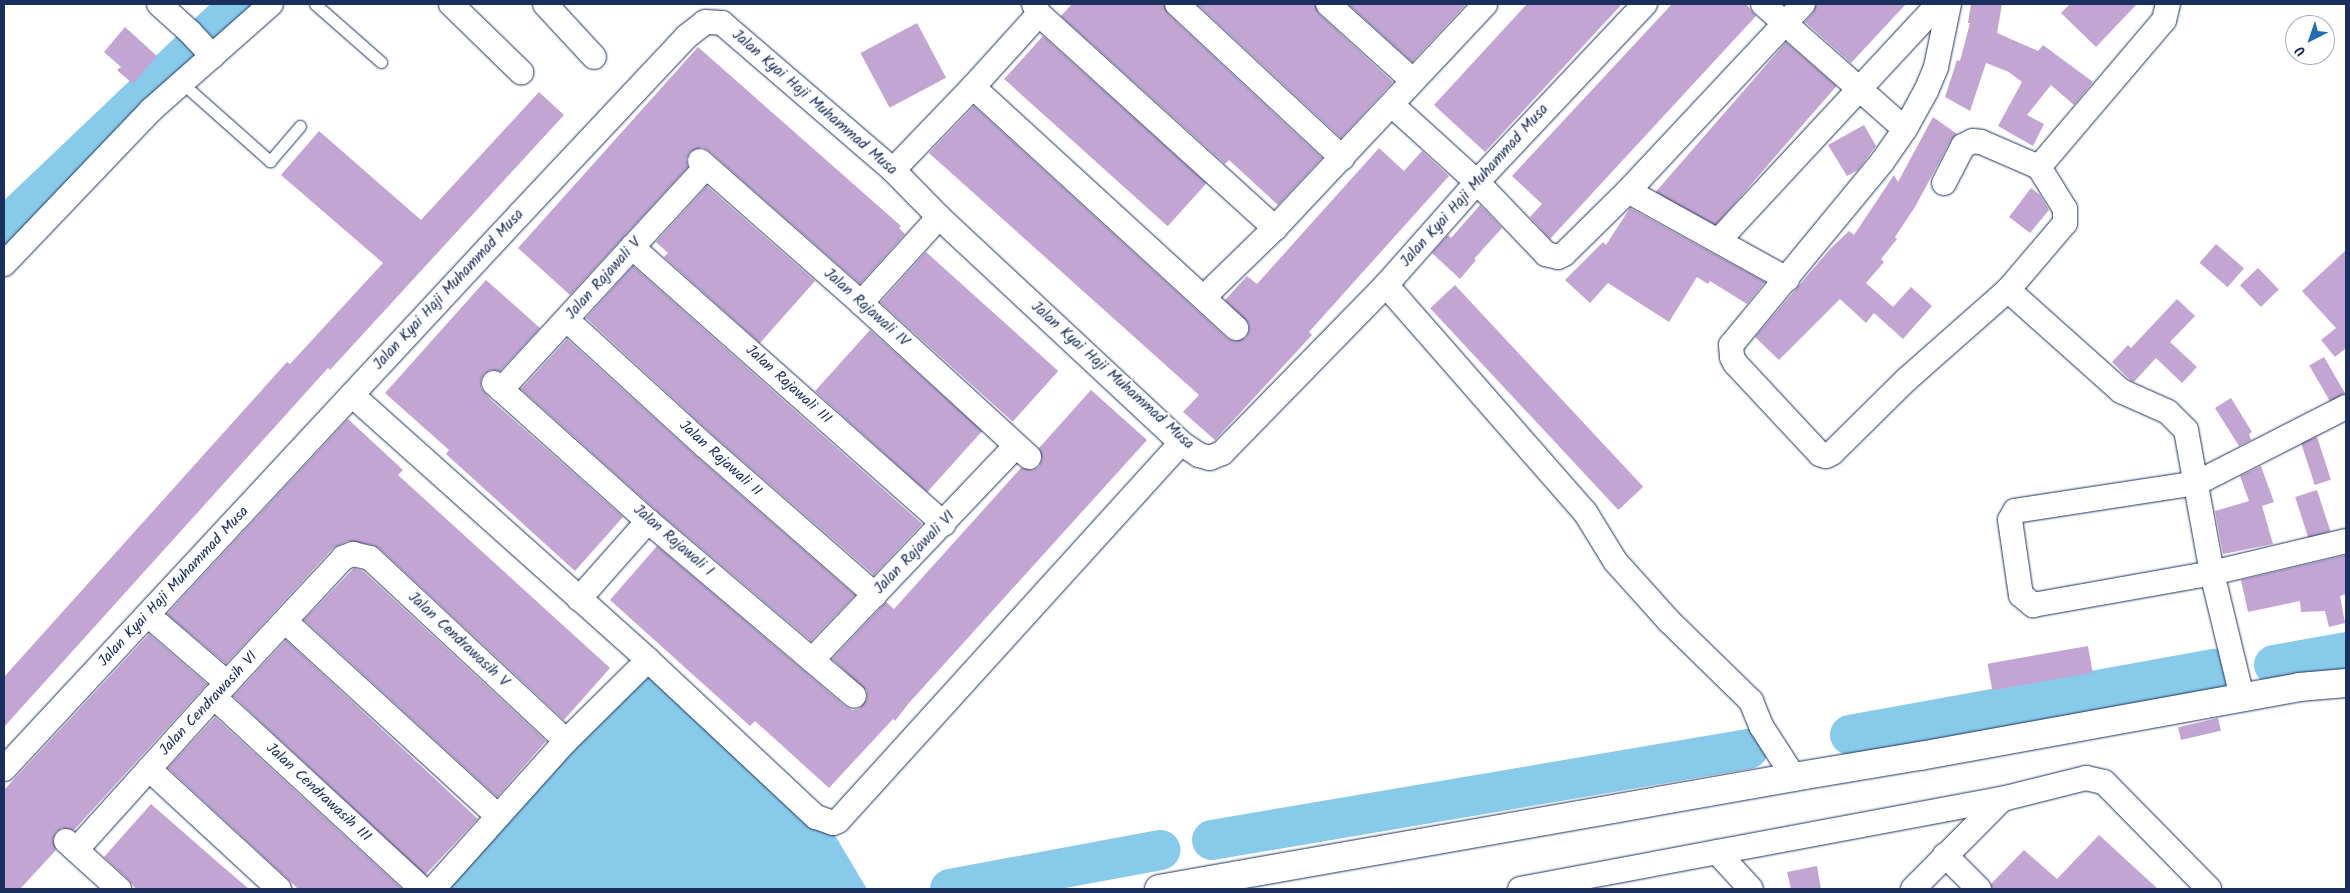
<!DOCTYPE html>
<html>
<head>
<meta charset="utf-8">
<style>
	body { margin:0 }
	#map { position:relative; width:2350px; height:893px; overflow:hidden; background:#fff; font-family:Kalam,sans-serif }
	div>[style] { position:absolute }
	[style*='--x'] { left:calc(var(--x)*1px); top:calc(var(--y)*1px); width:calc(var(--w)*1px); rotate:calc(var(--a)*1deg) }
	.water>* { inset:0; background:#88cae9 }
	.river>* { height:40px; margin:-20px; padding:0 20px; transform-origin:20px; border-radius:20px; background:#88cae9 }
	.building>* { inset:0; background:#c2a5d2; transform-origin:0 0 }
	.roads { filter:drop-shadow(0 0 1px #1b2f5e) drop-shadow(0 0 1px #1b2f5e) }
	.lane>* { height:11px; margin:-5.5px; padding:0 5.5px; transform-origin:5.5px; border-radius:5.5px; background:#fff }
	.street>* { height:24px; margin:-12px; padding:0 12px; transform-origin:12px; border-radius:12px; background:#fff }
	.secondary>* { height:28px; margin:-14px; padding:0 14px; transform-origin:14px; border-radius:14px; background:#fff }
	span { translate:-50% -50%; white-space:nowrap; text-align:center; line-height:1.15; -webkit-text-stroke:4px #fff; paint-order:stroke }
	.street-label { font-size:15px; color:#1b2f5e }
	.frame { position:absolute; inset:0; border:5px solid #1b2f5e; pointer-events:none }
	.north { position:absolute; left:2285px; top:15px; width:50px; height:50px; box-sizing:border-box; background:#fff; border:1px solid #a4acbf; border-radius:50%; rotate:221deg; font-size:14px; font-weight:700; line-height:20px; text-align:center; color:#1b2f5e }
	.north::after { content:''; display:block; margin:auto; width:18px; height:22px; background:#1f6fb2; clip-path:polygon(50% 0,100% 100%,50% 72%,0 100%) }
</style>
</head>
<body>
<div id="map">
	<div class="water">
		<i style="clip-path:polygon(648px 660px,827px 822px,867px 889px,431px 889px)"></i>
	</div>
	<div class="river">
		<i style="--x:4;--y:228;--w:325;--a:-43.6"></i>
		<i style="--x:2274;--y:665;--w:73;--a:-10.2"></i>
		<i style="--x:1850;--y:735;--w:370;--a:-10.3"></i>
		<i style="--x:1212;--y:840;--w:544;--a:-9.64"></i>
		<i style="--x:950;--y:889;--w:214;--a:-10.5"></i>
	</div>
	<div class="building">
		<i style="clip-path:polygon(1072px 4px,1164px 4px,1168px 14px,1322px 158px,1278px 205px,1229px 160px,1225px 164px,1061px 16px)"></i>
		<i style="clip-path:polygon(1197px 4px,1315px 4px,1319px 14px,1393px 82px,1341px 138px)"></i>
		<i style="clip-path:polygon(1348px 4px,1466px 4px,1412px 62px)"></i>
		<i style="clip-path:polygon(1527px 4px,1622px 4px,1485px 152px,1434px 105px)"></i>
		<i style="clip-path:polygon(1672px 4px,1746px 4px,1756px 16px,1550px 239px,1530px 217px,1542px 204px,1512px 176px)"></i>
		<i style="clip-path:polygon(1816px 4px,1906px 4px,1851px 63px,1805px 22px,1813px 13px)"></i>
		<i style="clip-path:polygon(1971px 4px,2002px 4px,1997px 33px,2038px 51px,2043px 45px,2093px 82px,2074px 105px,2051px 85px,2027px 115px,2044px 124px,2033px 146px,1998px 126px,2022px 82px,2009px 72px,1986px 63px,1970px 111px,1945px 97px,1957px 60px,1960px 61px,1970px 23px,1968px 23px)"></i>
		<i style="clip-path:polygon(2070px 4px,2137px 4px,2096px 47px,2061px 13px)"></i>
		<i style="left:917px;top:23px;width:62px;height:64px;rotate:62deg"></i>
		<i style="clip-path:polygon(125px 27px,157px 56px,133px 84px,117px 70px,121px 67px,104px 52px)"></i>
		<i style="left:1043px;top:36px;width:220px;height:58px;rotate:42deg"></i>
		<i style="left:1786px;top:42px;width:67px;height:200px;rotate:41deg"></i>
		<i style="clip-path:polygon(698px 47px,901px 226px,899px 228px,905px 234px,860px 284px,709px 151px,702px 147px,690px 152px,686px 159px,688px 167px,570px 295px,518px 248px)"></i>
		<i style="clip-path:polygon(539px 92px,564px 115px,330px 370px,328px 368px,4px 727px,4px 677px,287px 362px,290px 364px,383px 263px,281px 175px,319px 131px,421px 220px)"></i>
		<i style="clip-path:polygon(974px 106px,1227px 338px,1234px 341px,1246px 338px,1249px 331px,1249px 324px,1225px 300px,1247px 276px,1257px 284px,1379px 148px,1404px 171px,1422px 151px,1449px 176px,1309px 332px,1312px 335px,1215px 440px,1183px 412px,1199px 395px,929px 153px)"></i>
		<i style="clip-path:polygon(1933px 117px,1957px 134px,1951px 140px,1915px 207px,1895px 237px,1897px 239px,1881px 259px,1884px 262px,1866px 283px,1893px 307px,1911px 287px,1932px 306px,1903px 339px,1874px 313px,1866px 323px,1840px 299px,1779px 360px,1755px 337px,1831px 248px,1849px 231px,1854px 235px,1894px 175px,1898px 182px)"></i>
		<i style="clip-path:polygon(1864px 125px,1876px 146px,1858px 170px,1847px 176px,1828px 145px)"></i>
		<i style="clip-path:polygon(707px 186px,815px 281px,760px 343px,664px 257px,668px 253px,656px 242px)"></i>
		<i style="clip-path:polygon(2031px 188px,2040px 195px,2049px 210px,2030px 233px,2009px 217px)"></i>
		<i style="clip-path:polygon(1480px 205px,1502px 228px,1474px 259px,1476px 260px,1460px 279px,1432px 253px,1448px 235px,1451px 238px)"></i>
		<i style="clip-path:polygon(1630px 208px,1765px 282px,1747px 304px,1710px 281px,1708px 284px,1697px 277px,1669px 322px,1608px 283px,1590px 303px,1565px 280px,1603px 242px,1606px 245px)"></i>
		<i style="left:2216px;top:244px;width:37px;height:25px;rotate:41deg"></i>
		<i style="clip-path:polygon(2346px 250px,2346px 348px,2335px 357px,2321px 340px,2336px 328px,2302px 291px)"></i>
		<i style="left:926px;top:252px;width:178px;height:68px;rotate:42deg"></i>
		<i style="clip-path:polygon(633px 266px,922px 524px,874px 575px,714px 436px,586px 318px)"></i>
		<i style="left:2258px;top:268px;width:30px;height:25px;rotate:46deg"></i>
		<i style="clip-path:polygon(486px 280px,540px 328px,500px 371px,490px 370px,484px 374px,481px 380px,481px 388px,491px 400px,623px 517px,575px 571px,446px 454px,449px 450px,385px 393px)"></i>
		<i style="left:1455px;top:285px;width:276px;height:34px;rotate:47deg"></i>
		<i style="clip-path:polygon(2177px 299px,2195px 316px,2170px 342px,2197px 367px,2182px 383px,2156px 358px,2134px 382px,2131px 381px,2112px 362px,2128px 345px,2131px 348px)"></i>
		<i style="left:870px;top:330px;width:151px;height:82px;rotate:42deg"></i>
		<i style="clip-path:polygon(567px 339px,696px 456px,855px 595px,811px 641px,657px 511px,521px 389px)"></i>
		<i style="left:2324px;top:357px;width:42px;height:17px;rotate:60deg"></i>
		<i style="clip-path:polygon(1091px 390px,1147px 440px,909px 703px,895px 721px,893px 719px,829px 788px,755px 721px,750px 726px,610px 600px,657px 546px,845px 706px,852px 710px,859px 709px,867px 699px,867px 691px,832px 659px,886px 602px,894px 609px,1021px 468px,1033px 470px,1039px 467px,1042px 459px,1039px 448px)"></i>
		<i style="clip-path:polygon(2231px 398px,2252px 432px,2249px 434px,2251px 440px,2239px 446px,2215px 408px)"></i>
		<i style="clip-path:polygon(348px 419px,403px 470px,398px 475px,610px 668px,564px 720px,379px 548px,373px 545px,348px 541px,333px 548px,226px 664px,167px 614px)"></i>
		<i style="left:2317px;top:437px;width:45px;height:17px;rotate:72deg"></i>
		<i style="clip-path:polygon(2261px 466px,2274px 502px,2262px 506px,2273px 544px,2223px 554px,2215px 511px,2249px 501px,2240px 476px)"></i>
		<i style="left:2317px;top:490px;width:43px;height:23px;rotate:72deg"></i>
		<i style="clip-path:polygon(2346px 555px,2346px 594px,2340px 596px,2345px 623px,2329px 627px,2325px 611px,2301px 612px,2300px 601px,2248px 612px,2241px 580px)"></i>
		<i style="clip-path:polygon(354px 568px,363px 571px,546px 741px,497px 797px,304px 620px)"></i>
		<i style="clip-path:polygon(149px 634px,207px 684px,74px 830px,62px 828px,56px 832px,53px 839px,56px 850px,20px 889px,4px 889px,4px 790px)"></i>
		<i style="left:286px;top:640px;width:262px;height:77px;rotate:43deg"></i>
		<i style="left:2088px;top:646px;width:27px;height:102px;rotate:80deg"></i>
		<i style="clip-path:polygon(215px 717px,402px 889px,298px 889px,291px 882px,168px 768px)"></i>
		<i style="left:2218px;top:718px;width:13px;height:41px;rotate:77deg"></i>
		<i style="clip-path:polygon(151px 804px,222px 866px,249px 889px,136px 889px,128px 879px,104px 857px)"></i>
		<i style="clip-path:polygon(2099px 835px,2158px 889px,1992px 889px,1991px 884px,2024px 850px,2057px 879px)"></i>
		<i style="clip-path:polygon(1817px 866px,1821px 889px,1791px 889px,1787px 872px)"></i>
	</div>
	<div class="roads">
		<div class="lane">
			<i style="--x:315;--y:4;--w:88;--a:41.3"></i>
			<i style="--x:182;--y:83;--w:118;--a:41.6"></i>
			<i style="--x:270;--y:161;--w:46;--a:-49.4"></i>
		</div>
		<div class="street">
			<i style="--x:159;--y:4;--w:42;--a:42.1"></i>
			<i style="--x:190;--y:32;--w:33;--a:47"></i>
			<i style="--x:451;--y:4;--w:98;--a:44.2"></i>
			<i style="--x:545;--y:4;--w:72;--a:47.2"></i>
			<i style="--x:1034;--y:4;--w:11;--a:63"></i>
			<i style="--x:1039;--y:14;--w:319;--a:42.2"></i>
			<i style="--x:1177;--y:4;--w:226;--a:43"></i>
			<i style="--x:1328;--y:4;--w:113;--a:42.1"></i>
			<i style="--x:1763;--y:4;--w:189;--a:41.4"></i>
			<i style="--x:1905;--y:129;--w:40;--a:124.9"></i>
			<i style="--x:1882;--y:162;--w:237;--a:129.5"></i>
			<i style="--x:1731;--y:345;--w:12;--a:85"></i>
			<i style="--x:1732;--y:357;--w:7;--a:63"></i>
			<i style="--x:1735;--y:363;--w:125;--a:47"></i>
			<i style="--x:1820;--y:454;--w:6;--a:18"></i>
			<i style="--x:1826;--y:456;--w:7;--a:-27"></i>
			<i style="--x:1832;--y:453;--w:105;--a:-44.6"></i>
			<i style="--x:1907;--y:379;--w:135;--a:-41.4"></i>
			<i style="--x:2008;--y:290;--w:88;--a:-49.6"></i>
			<i style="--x:2065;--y:223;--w:14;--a:-90"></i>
			<i style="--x:2065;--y:209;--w:49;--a:-121.8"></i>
			<i style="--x:2039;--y:167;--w:193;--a:-49.6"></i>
			<i style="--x:2164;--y:20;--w:16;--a:-76"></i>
			<i style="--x:973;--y:87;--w:357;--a:42.5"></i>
			<i style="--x:1392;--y:105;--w:115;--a:42.2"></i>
			<i style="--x:1477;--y:182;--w:100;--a:46.2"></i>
			<i style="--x:1546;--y:254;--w:12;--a:14"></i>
			<i style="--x:1558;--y:257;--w:7;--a:-27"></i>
			<i style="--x:1564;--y:254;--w:90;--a:-44.5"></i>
			<i style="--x:1628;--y:191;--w:256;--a:-46.9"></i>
			<i style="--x:1905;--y:129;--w:43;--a:-61.1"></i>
			<i style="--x:1926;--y:91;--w:26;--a:-67"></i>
			<i style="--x:1936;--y:67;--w:64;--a:-78.3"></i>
			<i style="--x:700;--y:161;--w:215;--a:41.4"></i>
			<i style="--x:861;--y:303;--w:228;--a:42.5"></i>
			<i style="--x:893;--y:170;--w:115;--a:-46.1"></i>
			<i style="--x:973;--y:87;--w:98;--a:-47.9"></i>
			<i style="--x:1944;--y:183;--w:42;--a:-62.8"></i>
			<i style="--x:1963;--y:146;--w:11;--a:-27"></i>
			<i style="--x:1973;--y:141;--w:8;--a:7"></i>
			<i style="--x:1981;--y:142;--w:63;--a:23.3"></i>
			<i style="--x:1628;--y:191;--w:182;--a:29"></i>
			<i style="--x:1719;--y:240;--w:322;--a:-47.1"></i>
			<i style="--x:632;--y:247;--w:417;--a:41.6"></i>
			<i style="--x:4;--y:264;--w:213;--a:-46.3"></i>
			<i style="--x:151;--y:110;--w:160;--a:-41.5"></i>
			<i style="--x:1386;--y:285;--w:302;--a:48.8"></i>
			<i style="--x:1585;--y:512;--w:57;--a:58.5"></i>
			<i style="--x:1615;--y:561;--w:81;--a:48"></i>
			<i style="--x:1669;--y:621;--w:115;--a:44.3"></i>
			<i style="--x:1751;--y:701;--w:27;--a:68"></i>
			<i style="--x:1761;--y:726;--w:61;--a:57.1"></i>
			<i style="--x:2008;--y:290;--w:152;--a:41.8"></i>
			<i style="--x:2121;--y:391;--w:51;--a:24.1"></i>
			<i style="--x:2168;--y:412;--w:25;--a:45"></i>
			<i style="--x:2186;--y:430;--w:145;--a:79.7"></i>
			<i style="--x:2212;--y:573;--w:128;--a:76.4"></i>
			<i style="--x:1204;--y:297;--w:99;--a:-44.2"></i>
			<i style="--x:1275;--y:228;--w:307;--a:-46.8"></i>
			<i style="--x:861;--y:303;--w:116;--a:-47.8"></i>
			<i style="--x:567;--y:320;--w:187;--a:42.4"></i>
			<i style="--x:705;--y:446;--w:226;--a:41.2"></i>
			<i style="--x:494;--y:383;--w:207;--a:41.9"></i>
			<i style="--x:648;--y:521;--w:270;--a:40.3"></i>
			<i style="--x:501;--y:390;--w:303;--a:-47.4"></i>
			<i style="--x:352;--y:395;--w:397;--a:41.8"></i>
			<i style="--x:648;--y:660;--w:230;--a:43.1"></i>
			<i style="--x:816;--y:817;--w:18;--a:19"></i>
			<i style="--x:833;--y:823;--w:5;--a:-22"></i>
			<i style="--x:838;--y:821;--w:510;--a:-47.78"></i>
			<i style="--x:2346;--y:407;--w:167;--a:153"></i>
			<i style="--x:2197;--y:483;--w:184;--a:171.3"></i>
			<i style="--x:2015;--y:511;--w:10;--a:119"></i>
			<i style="--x:2010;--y:520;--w:76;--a:81.7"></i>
			<i style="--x:2021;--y:595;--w:16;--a:40"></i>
			<i style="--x:2033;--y:605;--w:182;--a:-10.1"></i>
			<i style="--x:2212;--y:573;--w:138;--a:-13.4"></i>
			<i style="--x:579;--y:599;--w:104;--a:-48.5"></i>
			<i style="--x:148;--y:615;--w:104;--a:40.7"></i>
			<i style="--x:286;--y:622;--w:287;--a:42.5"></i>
			<i style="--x:812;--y:660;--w:296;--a:-46.4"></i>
			<i style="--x:214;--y:697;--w:283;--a:42.7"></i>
			<i style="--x:4;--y:769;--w:758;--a:-47.09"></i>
			<i style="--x:520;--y:214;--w:243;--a:-46.8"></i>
			<i style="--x:686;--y:37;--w:24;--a:-38"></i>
			<i style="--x:705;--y:22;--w:17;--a:3"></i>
			<i style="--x:722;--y:23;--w:225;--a:40.7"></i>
			<i style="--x:893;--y:170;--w:66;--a:45.6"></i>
			<i style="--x:939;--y:217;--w:331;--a:43"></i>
			<i style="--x:1181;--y:443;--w:22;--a:34"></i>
			<i style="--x:1199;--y:455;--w:11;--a:15"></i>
			<i style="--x:1210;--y:458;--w:13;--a:-23"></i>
			<i style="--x:1222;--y:453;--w:235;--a:-45.7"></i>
			<i style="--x:1386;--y:285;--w:137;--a:-48.5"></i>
			<i style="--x:1477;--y:182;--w:245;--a:-46.7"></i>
			<i style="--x:149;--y:769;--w:177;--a:42.7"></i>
			<i style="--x:66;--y:841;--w:72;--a:42.2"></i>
			<i style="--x:76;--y:850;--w:206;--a:-48"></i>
			<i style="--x:214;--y:697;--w:190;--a:-47.1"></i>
			<i style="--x:343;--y:558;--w:11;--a:-22"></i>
			<i style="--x:353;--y:554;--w:17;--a:13"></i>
			<i style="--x:370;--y:558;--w:268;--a:43"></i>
			<i style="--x:1717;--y:852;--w:50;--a:47.4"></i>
			<i style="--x:1945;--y:855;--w:48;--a:45"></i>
			<i style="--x:433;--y:889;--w:199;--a:-48.1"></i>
			<i style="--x:566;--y:741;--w:115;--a:-44.6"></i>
			<i style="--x:1520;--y:889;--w:490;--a:-10.6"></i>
			<i style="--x:2002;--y:799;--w:87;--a:-14"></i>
			<i style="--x:2086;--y:778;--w:18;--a:13"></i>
			<i style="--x:2104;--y:782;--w:150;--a:45.5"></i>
			<i style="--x:1913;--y:889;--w:127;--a:-45.3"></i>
		</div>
		<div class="secondary">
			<i style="--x:1159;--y:889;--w:645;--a:-10"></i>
			<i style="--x:1794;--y:777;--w:128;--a:-9.5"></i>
			<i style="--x:1920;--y:756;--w:385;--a:-10.3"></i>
			<i style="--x:2299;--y:687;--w:47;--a:-4.9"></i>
		</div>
	</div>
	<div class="street-label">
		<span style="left:814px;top:103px;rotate:41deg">Jalan Kyai Haji Muhammad Musa</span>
		<span style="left:1475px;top:186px;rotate:-48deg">Jalan Kyai Haji Muhammad Musa</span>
		<span style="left:604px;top:279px;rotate:-48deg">Jalan Rajawali V</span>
		<span style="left:449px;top:290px;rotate:-47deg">Jalan Kyai Haji Muhammad Musa</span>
		<span style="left:866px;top:308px;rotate:42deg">Jalan Rajawali IV</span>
		<span style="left:1112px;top:376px;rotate:42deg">Jalan Kyai Haji Muhammad Musa</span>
		<span style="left:788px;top:385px;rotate:42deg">Jalan Rajawali III</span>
		<span style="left:720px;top:459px;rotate:42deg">Jalan Rajawali II</span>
		<span style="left:673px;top:541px;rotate:41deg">Jalan Rajawali I</span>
		<span style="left:915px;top:553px;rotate:-46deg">Jalan Rajawali VI</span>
		<span style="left:174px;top:587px;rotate:-47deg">Jalan Kyai Haji Muhammad Musa</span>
		<span style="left:458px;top:640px;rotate:43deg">Jalan Cendrawasih V</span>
		<span style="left:209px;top:704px;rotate:-47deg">Jalan Cendrawasih VI</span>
		<span style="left:318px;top:793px;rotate:43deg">Jalan Cendrawasih III</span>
	</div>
	<div class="frame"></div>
	<div class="north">U</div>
</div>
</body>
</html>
